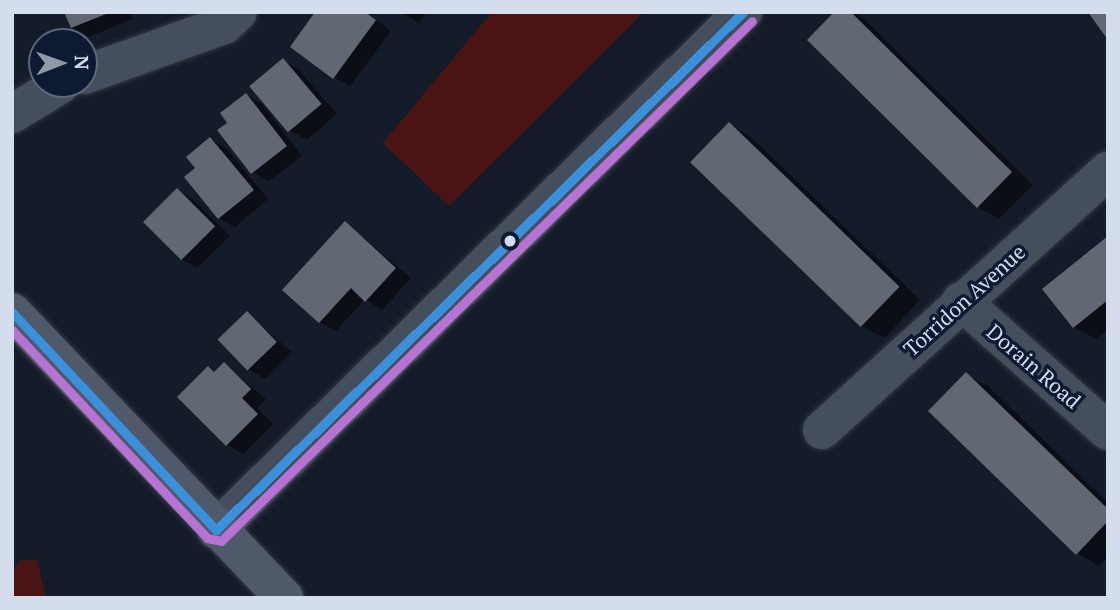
<!DOCTYPE html>
<html>
<head>
<meta charset="utf-8">
<style>
	body { margin:0 }
	#map { position:relative; width:1120px; height:610px; overflow:hidden; background:#151c29; font-family:"PT Serif",serif }
	div>[style] { position:absolute }
	[style*='--x'] { left:calc(var(--x)*1px); top:calc(var(--y)*1px); width:calc(var(--w)*1px); rotate:calc(var(--a)*1deg) }
	.green>* { inset:0; background:#4b1414 }
	.shadow>* { inset:0; background:#0007 }
	.building>* { inset:0; background:#616873; transform-origin:0 0 }
	.roads { filter:drop-shadow(0 0 2px #313843) drop-shadow(0 0 2px #313843) }
	.minor>* { height:38px; margin:-19px; padding:0 19px; transform-origin:19px; border-radius:19px; background:#454e5d }
	.tertiary>* { height:38px; margin:-19px; padding:0 19px; transform-origin:19px; border-radius:19px; background:#454e5d }
	.secondary>* { height:38px; margin:-19px; padding:0 19px; transform-origin:19px; border-radius:19px; background:#50596a }
	.bus-1>* { height:9px; margin:-4.5px; padding:0 4.5px; transform-origin:4.5px; border-radius:4.5px; background:#3a90db }
	.bus-2>* { height:9px; margin:-4.5px; padding:0 4.5px; transform-origin:4.5px; border-radius:4.5px; background:#b673d3 }
	.dots>* { width:19px; height:19px; translate:-50% -50%; box-sizing:border-box; border:4px solid #0d1a31; border-radius:50% }
	span { translate:-50% -50%; white-space:nowrap; text-align:center; line-height:1.15; -webkit-text-stroke:7px #0d1a31; paint-order:stroke }
	.street-label { font-size:21px; color:#d3dded }
	.frame { position:absolute; inset:0; border:14px solid #d3dded; pointer-events:none }
	.north { position:absolute; left:28px; top:28px; width:70px; height:70px; box-sizing:border-box; background:#0d1a31; border:2px solid #5c687c; border-radius:50%; rotate:89deg; font-size:19px; font-weight:700; line-height:28px; text-align:center; color:#d3dded }
	.north::after { content:''; display:block; margin:auto; width:24px; height:32px; background:#9099a8; clip-path:polygon(50% 0,100% 100%,50% 72%,0 100%) }
</style>
</head>
<body>
<div id="map">
	<div class="green">
		<i style="clip-path:polygon(492px 12px,644px 12px,449px 206px,383px 143px)"></i>
		<i style="clip-path:polygon(20px 560px,37px 560px,46px 598px,12px 598px,12px 572px)"></i>
	</div>
	<div class="shadow">
		<i style="clip-path:polygon(66px 12px,130px 12px,133px 19px,88px 37px,72px 27px)"></i>
		<i style="clip-path:polygon(317px 12px,366px 12px,391px 31px,350px 86px,334px 77px)"></i>
		<i style="clip-path:polygon(401px 12px,426px 12px,419px 23px)"></i>
		<i style="clip-path:polygon(837px 12px,853px 12px,864px 19px,1033px 185px,999px 219px,978px 207px)"></i>
		<i style="clip-path:polygon(283px 60px,299px 70px,337px 114px,307px 140px,291px 131px)"></i>
		<i style="clip-path:polygon(246px 95px,262px 104px,302px 156px,269px 181px,253px 172px,230px 123px)"></i>
		<i style="clip-path:polygon(729px 124px,751px 137px,920px 300px,884px 338px,862px 326px)"></i>
		<i style="clip-path:polygon(211px 139px,227px 149px,268px 199px,235px 227px,219px 218px,197px 169px)"></i>
		<i style="clip-path:polygon(178px 190px,194px 200px,230px 236px,197px 268px,181px 259px)"></i>
		<i style="clip-path:polygon(346px 223px,411px 278px,382px 310px,365px 299px,336px 331px,320px 322px)"></i>
		<i style="clip-path:polygon(1108px 238px,1108px 329px,1096px 339px,1074px 327px)"></i>
		<i style="clip-path:polygon(248px 314px,292px 352px,265px 379px,249px 369px)"></i>
		<i style="clip-path:polygon(224px 364px,266px 399px,257px 408px,273px 424px,243px 454px,227px 445px,208px 368px,216px 372px)"></i>
		<i style="clip-path:polygon(966px 374px,988px 386px,1108px 503px,1108px 556px,1099px 566px,1077px 553px)"></i>
	</div>
	<div class="building">
		<i style="clip-path:polygon(64px 12px,111px 12px,71px 28px)"></i>
		<i style="clip-path:polygon(315px 12px,365px 12px,376px 20px,333px 79px,290px 47px)"></i>
		<i style="clip-path:polygon(834px 12px,851px 12px,1012px 172px,977px 208px,807px 40px)"></i>
		<i style="clip-path:polygon(1088px 12px,1108px 12px,1108px 40px)"></i>
		<i style="left:283px;top:58px;width:60px;height:44px;rotate:50deg"></i>
		<i style="clip-path:polygon(246px 93px,287px 146px,251px 174px,217px 130px,227px 123px,220px 113px)"></i>
		<i style="left:729px;top:122px;width:237px;height:56px;rotate:44deg"></i>
		<i style="clip-path:polygon(210px 137px,254px 190px,218px 219px,184px 177px,195px 168px,186px 157px)"></i>
		<i style="left:177px;top:188px;width:54px;height:48px;rotate:45deg"></i>
		<i style="clip-path:polygon(345px 221px,396px 268px,365px 302px,351px 288px,319px 323px,282px 290px)"></i>
		<i style="clip-path:polygon(1108px 236px,1108px 300px,1073px 328px,1042px 289px)"></i>
		<i style="left:247px;top:311px;width:43px;height:41px;rotate:46deg"></i>
		<i style="clip-path:polygon(224px 362px,251px 389px,242px 398px,258px 414px,226px 446px,177px 397px,208px 366px,214px 372px)"></i>
		<i style="clip-path:polygon(966px 372px,1108px 509px,1108px 521px,1076px 555px,928px 411px)"></i>
	</div>
	<div class="roads">
		<div class="minor">
			<i style="--x:84;--y:75;--w:149;--a:-19.7"></i>
			<i style="--x:224;--y:25;--w:19;--a:-43"></i>
			<i style="--x:12;--y:114;--w:57;--a:-31.5"></i>
			<i style="--x:961;--y:301;--w:196;--a:41.5"></i>
			<i style="--x:822;--y:430;--w:386;--a:-42.2"></i>
		</div>
		<div class="tertiary">
			<i style="--x:216;--y:530;--w:739;--a:-44.51"></i>
		</div>
		<div class="secondary">
			<i style="--x:12;--y:312;--w:395;--a:46.4"></i>
		</div>
	</div>
	<div class="bus-1">
		<i style="--x:12;--y:312;--w:299;--a:46.9"></i>
		<i style="--x:216;--y:530;--w:739;--a:-44.51"></i>
	</div>
	<div class="bus-2">
		<i style="--x:12;--y:330;--w:285;--a:46.8"></i>
		<i style="--x:207;--y:538;--w:14;--a:12"></i>
		<i style="--x:221;--y:541;--w:743;--a:-44.4"></i>
	</div>
	<div class="dots">
		<i style="left:510px;top:241px;background:#d3dded"></i>
	</div>
	<div class="street-label">
		<span style="left:964px;top:300px;rotate:-42deg">Torridon Avenue</span>
		<span style="left:1034px;top:366px;rotate:41deg">Dorain Road</span>
	</div>
	<div class="frame"></div>
	<div class="north">N</div>
</div>
</body>
</html>
